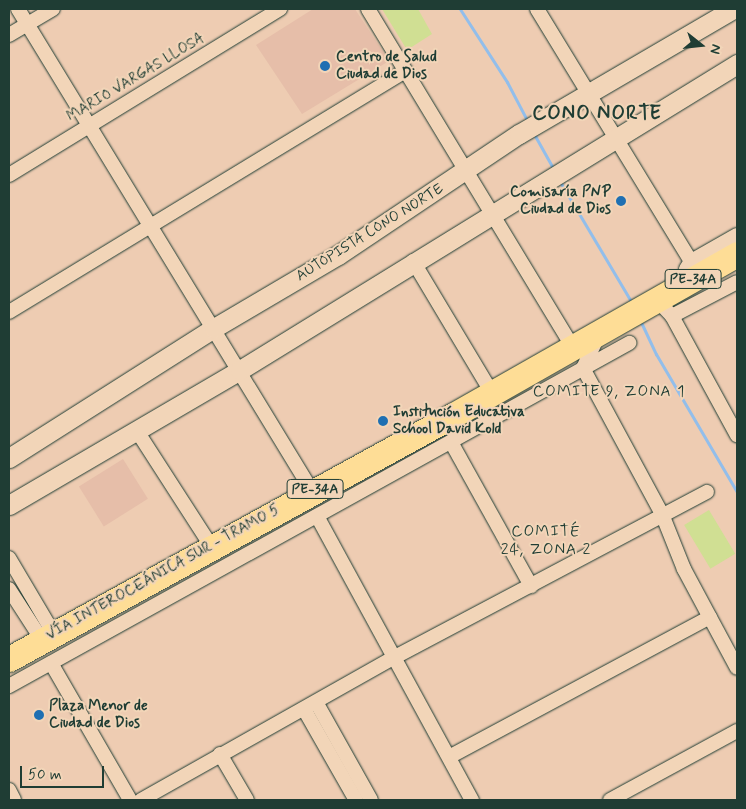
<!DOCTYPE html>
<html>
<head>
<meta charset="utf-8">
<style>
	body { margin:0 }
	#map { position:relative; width:746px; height:809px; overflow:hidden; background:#eeccb2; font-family:Mynerve,sans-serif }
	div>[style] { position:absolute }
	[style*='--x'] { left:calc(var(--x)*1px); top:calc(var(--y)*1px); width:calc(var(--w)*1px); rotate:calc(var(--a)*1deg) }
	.built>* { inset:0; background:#e6bea9; transform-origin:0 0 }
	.green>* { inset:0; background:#d0df93; transform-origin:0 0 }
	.stream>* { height:3px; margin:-1.5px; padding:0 1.5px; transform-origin:1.5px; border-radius:1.5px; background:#92beeb }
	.roads { filter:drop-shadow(0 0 1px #1f3d34) drop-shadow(0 0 1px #1f3d34) }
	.street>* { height:14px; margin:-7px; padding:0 7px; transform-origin:7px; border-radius:7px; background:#f2d5b8 }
	.secondary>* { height:19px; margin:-9.5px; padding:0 9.5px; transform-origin:9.5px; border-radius:9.5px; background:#f2d5b8 }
	.highway>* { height:25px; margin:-12.5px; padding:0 12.5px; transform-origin:12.5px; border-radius:12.5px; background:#fedd96 }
	.dots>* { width:14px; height:14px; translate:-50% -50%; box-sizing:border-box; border:2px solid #f2d5b8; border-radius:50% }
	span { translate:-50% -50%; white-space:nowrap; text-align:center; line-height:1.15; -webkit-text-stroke:4px #f2d5b8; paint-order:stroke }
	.shield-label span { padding:1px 4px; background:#f2d5b8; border:1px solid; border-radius:4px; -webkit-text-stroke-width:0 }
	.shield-label { font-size:14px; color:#1f3d34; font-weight:700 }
	.poi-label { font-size:15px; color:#1f3d34; font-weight:700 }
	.left { translate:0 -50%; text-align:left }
	.right { translate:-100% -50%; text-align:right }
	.street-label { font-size:15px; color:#1f3d34 }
	.neighbourhood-label { font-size:16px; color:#1f3d34; letter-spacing:1px }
	.district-label { font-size:20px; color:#1f3d34; font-weight:700; letter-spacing:1px }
	.frame { position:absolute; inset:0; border:10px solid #1f3d34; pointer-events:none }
	.north { position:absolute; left:676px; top:20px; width:50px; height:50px; -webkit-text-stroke:4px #f2d5b8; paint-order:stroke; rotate:106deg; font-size:14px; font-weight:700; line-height:20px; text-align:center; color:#1f3d34 }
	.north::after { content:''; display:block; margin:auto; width:18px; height:22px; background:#1f3d34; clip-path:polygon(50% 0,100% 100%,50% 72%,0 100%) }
	.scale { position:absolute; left:20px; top:766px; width:84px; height:22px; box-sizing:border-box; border:2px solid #1f3d34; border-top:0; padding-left:6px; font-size:15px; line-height:18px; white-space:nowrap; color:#1f3d34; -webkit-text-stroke:4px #f2d5b8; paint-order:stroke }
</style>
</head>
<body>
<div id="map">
	<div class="built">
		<i style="clip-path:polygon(313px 9px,355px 9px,389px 61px,302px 114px,256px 45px)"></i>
		<i style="left:123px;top:459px;width:47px;height:52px;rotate:58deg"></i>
	</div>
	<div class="green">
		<i style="clip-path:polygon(382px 9px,418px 9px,432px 34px,407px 50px)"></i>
		<i style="left:709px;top:510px;width:51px;height:29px;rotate:59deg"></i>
	</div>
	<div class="stream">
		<i style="--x:460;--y:9;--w:87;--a:57.2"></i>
		<i style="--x:507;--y:82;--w:45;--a:62.3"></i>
		<i style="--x:534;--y:134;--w:41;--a:60.9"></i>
		<i style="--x:559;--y:180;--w:143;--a:59.3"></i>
		<i style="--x:640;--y:320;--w:38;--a:65"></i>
		<i style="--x:656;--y:354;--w:160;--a:59.6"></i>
	</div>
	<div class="roads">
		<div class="street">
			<i style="--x:18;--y:9;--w:565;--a:58.62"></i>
			<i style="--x:368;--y:9;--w:395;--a:58.8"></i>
			<i style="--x:537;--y:9;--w:295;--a:58.6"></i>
			<i style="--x:9;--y:35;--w:51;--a:-30.6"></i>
			<i style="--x:9;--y:175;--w:318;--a:-31.5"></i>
			<i style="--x:413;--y:261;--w:154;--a:59.1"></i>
			<i style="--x:686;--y:269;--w:9;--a:-58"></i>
			<i style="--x:691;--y:261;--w:53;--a:-29.5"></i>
			<i style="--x:657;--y:300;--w:22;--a:47"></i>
			<i style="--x:672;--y:316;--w:136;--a:61.4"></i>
			<i style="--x:9;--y:312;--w:464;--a:-31.3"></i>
			<i style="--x:672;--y:316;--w:73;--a:-27.6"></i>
			<i style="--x:599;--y:334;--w:38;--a:115"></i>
			<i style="--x:583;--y:368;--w:166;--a:61.6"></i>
			<i style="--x:662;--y:514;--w:59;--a:68.2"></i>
			<i style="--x:684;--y:569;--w:112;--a:61.8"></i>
			<i style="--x:137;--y:431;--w:144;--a:57.2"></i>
			<i style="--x:451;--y:442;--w:165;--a:60.9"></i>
			<i style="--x:317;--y:516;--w:324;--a:61.4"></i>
			<i style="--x:9;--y:558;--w:88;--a:59.4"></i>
			<i style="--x:9;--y:589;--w:61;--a:57.1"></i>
			<i style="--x:51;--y:663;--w:158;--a:60"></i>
			<i style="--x:9;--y:686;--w:709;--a:-28.95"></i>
			<i style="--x:316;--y:702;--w:112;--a:60.7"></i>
			<i style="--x:304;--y:709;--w:105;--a:60.3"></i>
			<i style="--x:220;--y:754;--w:53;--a:59.6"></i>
			<i style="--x:449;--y:757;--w:296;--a:-28.2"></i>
			<i style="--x:9;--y:790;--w:11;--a:63"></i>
			<i style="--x:141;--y:800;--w:291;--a:-29.4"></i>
			<i style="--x:395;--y:657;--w:353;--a:-27.9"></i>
			<i style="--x:610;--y:800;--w:145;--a:-28.5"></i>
		</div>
		<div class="secondary">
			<i style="--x:9;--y:458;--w:243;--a:-32.4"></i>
			<i style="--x:214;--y:328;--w:144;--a:-30.5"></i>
			<i style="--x:338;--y:255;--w:218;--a:-33.8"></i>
			<i style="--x:519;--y:134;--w:248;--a:-30.3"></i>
			<i style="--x:9;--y:505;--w:268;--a:-30.3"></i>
			<i style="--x:240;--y:370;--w:584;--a:-31.62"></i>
		</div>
		<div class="highway">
			<i style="--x:9;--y:659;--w:505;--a:-28.75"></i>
			<i style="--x:452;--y:416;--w:328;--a:-29.6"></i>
		</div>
	</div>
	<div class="dots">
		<i style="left:325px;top:66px;background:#1f6fb2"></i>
		<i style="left:621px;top:201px;background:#1f6fb2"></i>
		<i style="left:383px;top:421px;background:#1f6fb2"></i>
		<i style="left:39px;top:715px;background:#1f6fb2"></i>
	</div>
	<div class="shield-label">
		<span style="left:693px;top:279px">PE-34A</span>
		<span style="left:315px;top:489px">PE-34A</span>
	</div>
	<div class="poi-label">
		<span class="left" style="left:336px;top:66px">Centro de Salud<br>Ciudad de Dios</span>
		<span class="right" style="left:611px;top:201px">Comisaría PNP<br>Ciudad de Dios</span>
		<span class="left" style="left:393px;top:421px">Institución Educativa<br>School David Kold</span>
		<span class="left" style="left:49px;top:715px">Plaza Menor de<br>Ciudad de Dios</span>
	</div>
	<div class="street-label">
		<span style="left:136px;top:78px;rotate:-31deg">MARIO VARGAS LLOSA</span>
		<span style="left:370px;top:233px;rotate:-32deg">AUTOPISTA CONO NORTE</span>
		<span style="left:163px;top:573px;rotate:-29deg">VÍA INTEROCEÁNICA SUR - TRAMO 5</span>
	</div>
	<div class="neighbourhood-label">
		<span style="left:609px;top:392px">COMITE 9, ZONA 1</span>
		<span style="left:546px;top:541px">COMITÉ<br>24, ZONA 2</span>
	</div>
	<div class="district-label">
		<span style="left:597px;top:113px">CONO NORTE</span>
	</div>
	<div class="frame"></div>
	<div class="north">N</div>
	<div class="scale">50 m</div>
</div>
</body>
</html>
